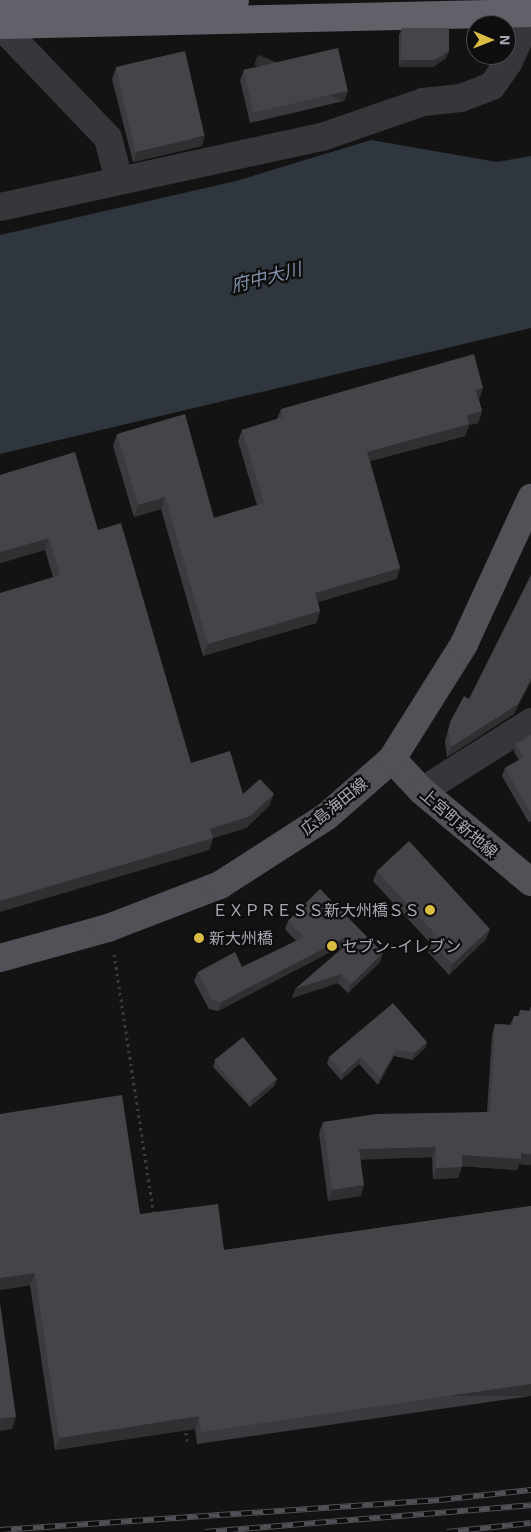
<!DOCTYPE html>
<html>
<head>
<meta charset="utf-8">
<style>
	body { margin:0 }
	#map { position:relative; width:531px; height:1532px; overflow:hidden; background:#131314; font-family:"Exo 2","Noto Sans JP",sans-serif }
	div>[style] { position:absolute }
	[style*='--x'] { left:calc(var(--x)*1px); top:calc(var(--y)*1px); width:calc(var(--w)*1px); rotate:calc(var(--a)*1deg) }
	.water>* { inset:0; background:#30363d }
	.path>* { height:3px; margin-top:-1.5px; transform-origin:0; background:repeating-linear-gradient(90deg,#3b3b40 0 2.5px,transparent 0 6.5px) }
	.minor>* { height:28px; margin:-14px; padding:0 14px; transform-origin:14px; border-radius:14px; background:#36373b }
	.major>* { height:28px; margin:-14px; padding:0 14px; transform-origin:14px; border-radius:14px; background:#515158 }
	.highway>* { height:28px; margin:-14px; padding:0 14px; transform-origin:14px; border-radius:14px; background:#616269 }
	.rail>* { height:5.5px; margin-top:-2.75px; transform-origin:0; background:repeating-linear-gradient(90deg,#0e0e0f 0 11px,#505056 0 22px); box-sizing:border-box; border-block:1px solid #505056 }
	.wall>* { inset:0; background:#3b3b3f }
	.shaded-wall>* { inset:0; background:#303033; transform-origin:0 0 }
	.building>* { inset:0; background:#454549; transform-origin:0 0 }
	.dots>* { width:14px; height:14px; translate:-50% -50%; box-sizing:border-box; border:2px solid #0e0e0f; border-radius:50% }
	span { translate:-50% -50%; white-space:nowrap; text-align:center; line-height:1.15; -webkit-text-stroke:4.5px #0e0e0f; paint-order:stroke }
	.street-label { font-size:16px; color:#a6a8b3 }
	.poi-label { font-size:16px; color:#a6a8b3 }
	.right { translate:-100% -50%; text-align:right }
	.left { translate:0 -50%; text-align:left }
	.water-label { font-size:18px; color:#8191aa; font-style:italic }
	.north { position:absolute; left:466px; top:15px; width:50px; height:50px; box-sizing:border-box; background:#0e0e0f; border:1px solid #4b4c51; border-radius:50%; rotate:91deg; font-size:14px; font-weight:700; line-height:20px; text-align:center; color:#a6a8b3 }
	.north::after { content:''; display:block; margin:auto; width:18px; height:22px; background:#dbbd44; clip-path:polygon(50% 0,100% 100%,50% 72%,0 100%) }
</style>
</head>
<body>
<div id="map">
	<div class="water">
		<i style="clip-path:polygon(371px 140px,497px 162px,531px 156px,531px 328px,0 454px,0 235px,236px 181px)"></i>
	</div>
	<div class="path">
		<i style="--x:114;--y:954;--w:264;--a:81.3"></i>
		<i style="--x:185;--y:1426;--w:15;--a:82"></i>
	</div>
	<div class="minor">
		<i style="--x:0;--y:25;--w:156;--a:46.3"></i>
		<i style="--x:108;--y:138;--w:43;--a:75.3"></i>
		<i style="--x:0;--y:207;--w:330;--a:-12.3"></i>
		<i style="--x:322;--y:137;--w:107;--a:-19.1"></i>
		<i style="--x:423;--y:102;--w:38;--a:-6"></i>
		<i style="--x:461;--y:98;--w:33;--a:-21"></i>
		<i style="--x:492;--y:86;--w:28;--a:-55"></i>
		<i style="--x:508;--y:63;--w:54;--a:-64.9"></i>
		<i style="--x:422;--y:791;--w:129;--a:-32.3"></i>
	</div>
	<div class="major">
		<i style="--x:392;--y:759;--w:44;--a:46.8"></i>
		<i style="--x:422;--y:791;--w:142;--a:39.9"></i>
		<i style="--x:0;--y:958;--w:112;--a:-15.5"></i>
		<i style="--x:108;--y:928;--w:120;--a:-21"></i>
		<i style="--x:220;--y:885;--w:127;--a:-32.8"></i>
		<i style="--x:327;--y:816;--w:86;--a:-41.2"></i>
		<i style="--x:392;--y:759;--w:136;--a:-57.9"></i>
		<i style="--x:464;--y:644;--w:161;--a:-65.3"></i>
	</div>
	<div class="highway">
		<i style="--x:0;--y:3;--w:235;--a:-0.7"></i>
		<i style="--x:0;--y:25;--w:531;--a:-1.29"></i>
	</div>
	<div class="rail">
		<i style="--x:0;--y:1530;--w:441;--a:-3.9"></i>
		<i style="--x:440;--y:1500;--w:92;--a:-6.3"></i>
		<i style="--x:205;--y:1532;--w:327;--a:-4.7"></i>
		<i style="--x:447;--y:1532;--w:84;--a:-6.1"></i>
	</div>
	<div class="wall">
		<i style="clip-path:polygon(402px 28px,446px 58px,433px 67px,399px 67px,399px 35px)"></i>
		<i style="clip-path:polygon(116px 68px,202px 146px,133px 162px,112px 79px)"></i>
		<i style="clip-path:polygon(244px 70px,348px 91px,344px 101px,250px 123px,240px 80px)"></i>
		<i style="clip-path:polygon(479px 400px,482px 411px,478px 423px,469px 425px,465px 436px,370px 461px,400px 568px,396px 579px,318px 602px,320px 611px,316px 623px,203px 656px,161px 509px,134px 517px,113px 446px,117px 434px,214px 518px,257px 505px,238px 441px,242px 430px,277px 419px,281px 409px)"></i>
		<i style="clip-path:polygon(0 475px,98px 530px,191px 763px,243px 794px,269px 806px,246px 828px,213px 838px,209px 850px,53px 577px,45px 550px,0 563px)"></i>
		<i style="clip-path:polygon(469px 699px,514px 714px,447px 757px,445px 741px,451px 720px)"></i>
		<i style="clip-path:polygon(531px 735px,531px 821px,529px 823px,502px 776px,505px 768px,519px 760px,514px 752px,516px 744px)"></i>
		<i style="clip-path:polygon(377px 871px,490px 929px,486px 939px,449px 975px,428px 952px,431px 944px,373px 881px)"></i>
		<i style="clip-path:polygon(320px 889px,380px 962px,348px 993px,338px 983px,292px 998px,341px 949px,340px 947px,218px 1011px,209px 1009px,194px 981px,198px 972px,242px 967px,296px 941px,285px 929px,288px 921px)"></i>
		<i style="clip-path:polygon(531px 1006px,531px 1165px,519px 1164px,517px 1170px,462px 1166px,458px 1178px,433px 1179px,432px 1157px,361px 1159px,361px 1196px,328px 1201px,319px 1133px,323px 1122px,487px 1112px,492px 1035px,495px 1024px,510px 1025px,514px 1016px,518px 1016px,520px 1010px,529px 1011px)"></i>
		<i style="clip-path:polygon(427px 1042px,425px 1048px,412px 1060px,394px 1056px,378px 1085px,359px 1064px,341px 1080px,327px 1064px,329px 1057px)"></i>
		<i style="clip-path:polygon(215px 1061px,277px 1079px,274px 1086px,250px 1107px,213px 1067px)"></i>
		<i style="clip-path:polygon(0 1114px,140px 1214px,224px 1250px,531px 1206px,531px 1396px,197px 1444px,195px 1429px,55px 1450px,30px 1285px,0 1290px)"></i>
	</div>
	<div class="shaded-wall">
		<i style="clip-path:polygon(449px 51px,446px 58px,433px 67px,399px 67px,401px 60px)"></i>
		<i style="left:348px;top:91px;width:11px;height:97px;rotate:112deg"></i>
		<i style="clip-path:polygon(205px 136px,202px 146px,133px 162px,137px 152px)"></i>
		<i style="clip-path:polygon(483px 388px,479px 400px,476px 390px)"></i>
		<i style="clip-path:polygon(482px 411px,478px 423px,469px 425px,465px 436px,363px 463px,367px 452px,467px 415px)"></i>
		<i style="clip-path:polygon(165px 497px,161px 509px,134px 517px,138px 505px)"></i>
		<i style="clip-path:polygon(49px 538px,45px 550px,0 563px,0 552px)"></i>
		<i style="clip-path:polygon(400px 568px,396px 579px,311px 604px,315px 593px)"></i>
		<i style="clip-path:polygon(320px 611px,316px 623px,203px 656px,208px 644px)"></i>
		<i style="clip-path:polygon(531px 679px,531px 681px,514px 714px,447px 757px,451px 747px)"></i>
		<i style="clip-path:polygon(274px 794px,269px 806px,246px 828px,213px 838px,209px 850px,0 912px,0 901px,210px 829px)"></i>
		<i style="clip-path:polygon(490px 929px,486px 939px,449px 975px,452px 964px)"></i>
		<i style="clip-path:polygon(344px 938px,340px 947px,218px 1011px,221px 1002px)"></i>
		<i style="clip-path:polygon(383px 953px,380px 962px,348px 993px,351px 984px)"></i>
		<i style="clip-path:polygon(341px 974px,338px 983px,292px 998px,295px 989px)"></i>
		<i style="clip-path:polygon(427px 1042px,425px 1048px,412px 1060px,414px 1053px)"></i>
		<i style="clip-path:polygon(396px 1050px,394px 1056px,378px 1085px,380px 1078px)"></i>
		<i style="clip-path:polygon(361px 1057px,359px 1064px,341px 1080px,343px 1073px)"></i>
		<i style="clip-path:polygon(277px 1079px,274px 1086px,250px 1107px,252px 1100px)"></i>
		<i style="clip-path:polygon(436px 1147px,432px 1157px,356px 1160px,359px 1149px)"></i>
		<i style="clip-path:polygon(521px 1153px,531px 1154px,531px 1165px,519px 1164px,517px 1170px,458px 1166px,462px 1155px)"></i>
		<i style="clip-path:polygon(462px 1167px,458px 1178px,433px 1179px,436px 1168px)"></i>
		<i style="clip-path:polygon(364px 1185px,361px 1196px,328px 1201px,332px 1190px)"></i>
		<i style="clip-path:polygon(35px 1273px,30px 1285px,0 1290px,0 1278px)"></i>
		<i style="left:531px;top:1384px;width:12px;height:333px;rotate:90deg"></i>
		<i style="clip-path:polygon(199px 1416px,195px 1429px,55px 1450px,59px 1438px)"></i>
		<i style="clip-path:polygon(16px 1417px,12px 1429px,0 1431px,0 1419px)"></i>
	</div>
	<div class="building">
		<i style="clip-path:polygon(402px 28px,449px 28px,449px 51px,435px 60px,401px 60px)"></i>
		<i style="left:338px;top:48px;width:44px;height:97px;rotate:77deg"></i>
		<i style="left:185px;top:51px;width:87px;height:71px;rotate:77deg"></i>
		<i style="clip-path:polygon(474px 354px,483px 388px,476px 390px,482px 411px,467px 415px,469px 424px,367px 452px,400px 568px,315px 593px,320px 611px,208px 644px,165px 497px,138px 505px,117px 434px,185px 414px,214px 518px,264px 503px,242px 430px,283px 417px,281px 409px)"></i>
		<i style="clip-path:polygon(75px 452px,98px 530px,121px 523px,191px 763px,230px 751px,243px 794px,260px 779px,274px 794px,250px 816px,210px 829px,213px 838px,0 901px,0 593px,60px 575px,49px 538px,0 552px,0 475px)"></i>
		<i style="clip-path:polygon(531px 575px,531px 679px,518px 704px,451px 747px,448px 731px,451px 720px,464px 696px,469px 699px)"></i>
		<i style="clip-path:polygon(531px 735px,531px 814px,505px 768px,524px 757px,516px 744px)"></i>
		<i style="clip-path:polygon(409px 841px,490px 929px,452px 964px,431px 941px,437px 936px,377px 871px)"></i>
		<i style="clip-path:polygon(320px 889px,383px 953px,351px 984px,341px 974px,295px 989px,347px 944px,344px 938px,221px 1002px,212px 1000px,198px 972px,235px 952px,242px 967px,304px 937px,288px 921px)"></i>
		<i style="clip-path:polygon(393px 1003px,427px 1042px,414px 1053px,396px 1050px,380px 1078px,361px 1057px,343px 1073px,329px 1057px)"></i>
		<i style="clip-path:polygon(520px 1010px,531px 1011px,531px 1154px,521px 1153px,521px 1159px,462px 1155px,462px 1167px,436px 1168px,436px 1147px,359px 1149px,364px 1185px,332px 1190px,323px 1122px,376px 1114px,490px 1112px,495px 1024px,513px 1025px,514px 1016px,520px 1016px)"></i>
		<i style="left:243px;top:1037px;width:54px;height:37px;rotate:51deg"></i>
		<i style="clip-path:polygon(122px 1095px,140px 1214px,218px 1204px,224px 1250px,531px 1206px,531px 1384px,201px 1432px,199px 1416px,59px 1438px,35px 1273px,0 1278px,0 1114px)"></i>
		<i style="clip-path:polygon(0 1303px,16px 1417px,0 1419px)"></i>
	</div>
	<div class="dots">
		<i style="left:430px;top:910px;background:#dbbd44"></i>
		<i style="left:199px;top:938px;background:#dbbd44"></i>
		<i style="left:332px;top:946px;background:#dbbd44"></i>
	</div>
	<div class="street-label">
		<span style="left:334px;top:806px;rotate:-39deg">広島海田線</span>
		<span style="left:459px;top:823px;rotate:41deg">上宮町新地線</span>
	</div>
	<div class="poi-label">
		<span class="right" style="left:420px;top:910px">ＥＸＰＲＥＳＳ新大州橋ＳＳ</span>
		<span class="left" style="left:209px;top:938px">新大州橋</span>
		<span class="left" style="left:342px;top:946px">セブン-イレブン</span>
	</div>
	<div class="water-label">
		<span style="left:266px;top:277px;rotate:-14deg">府中大川</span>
	</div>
	<div class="north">N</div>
</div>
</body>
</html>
